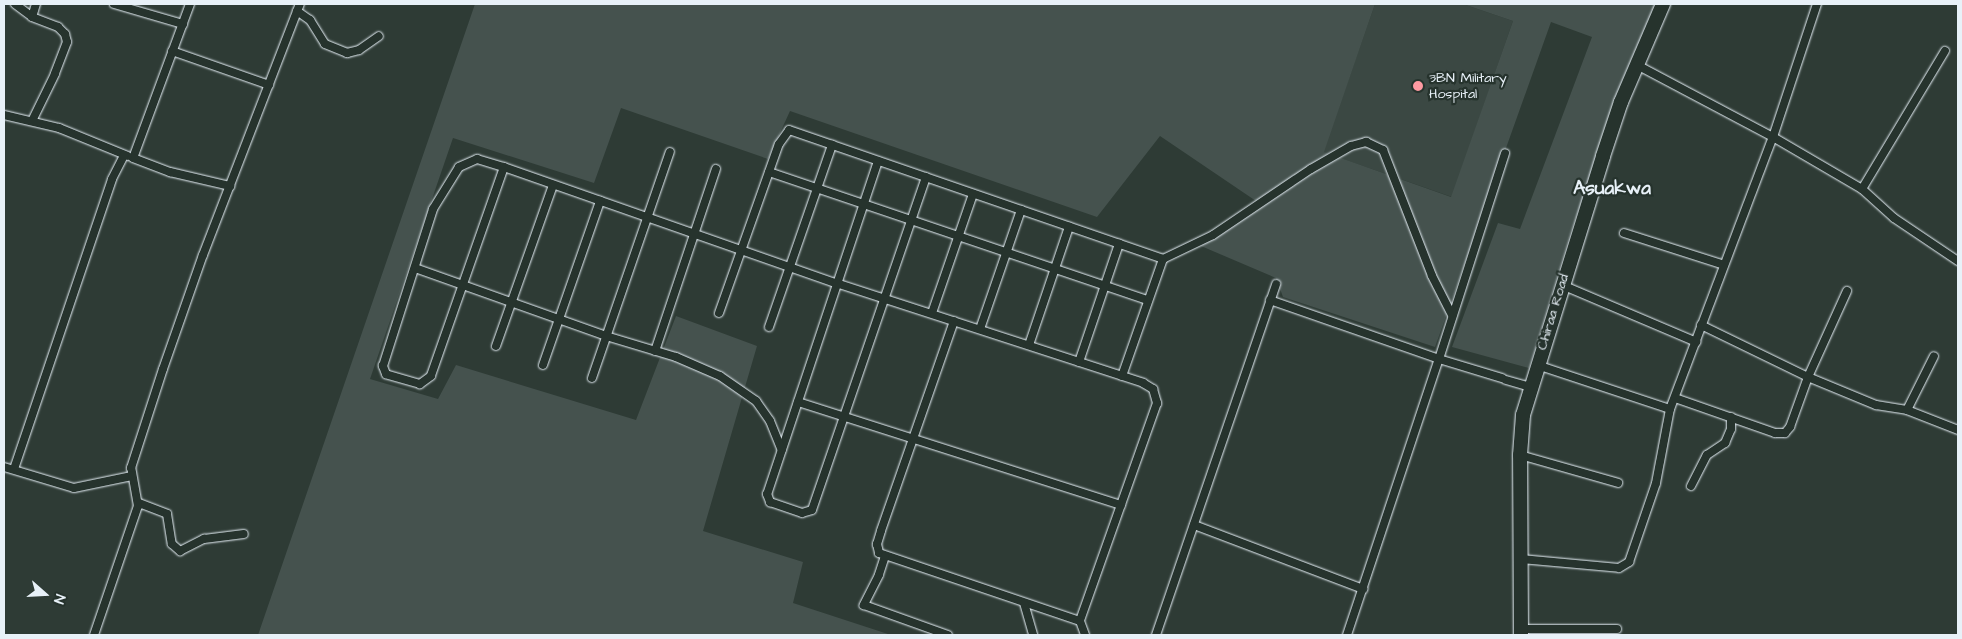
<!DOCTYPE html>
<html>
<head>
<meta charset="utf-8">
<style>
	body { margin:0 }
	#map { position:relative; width:1962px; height:639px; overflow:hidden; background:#2e3b35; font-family:"Architects Daughter",sans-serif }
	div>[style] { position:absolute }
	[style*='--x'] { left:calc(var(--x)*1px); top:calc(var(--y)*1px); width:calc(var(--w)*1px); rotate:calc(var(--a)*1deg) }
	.built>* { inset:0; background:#3b4843 }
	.green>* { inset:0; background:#45524e }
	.roads { filter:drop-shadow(0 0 1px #e8f1f8) drop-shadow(0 0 1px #e8f1f8) }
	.minor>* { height:8px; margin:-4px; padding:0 4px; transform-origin:4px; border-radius:4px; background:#26332d }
	.trunk>* { height:14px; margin:-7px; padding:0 7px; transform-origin:7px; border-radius:7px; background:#26332d }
	.dots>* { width:14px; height:14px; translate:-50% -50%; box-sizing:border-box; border:2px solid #26332d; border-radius:50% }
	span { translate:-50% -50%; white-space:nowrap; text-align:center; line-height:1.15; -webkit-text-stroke:4.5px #26332d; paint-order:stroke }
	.poi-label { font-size:14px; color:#e8f1f8 }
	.left { translate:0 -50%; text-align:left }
	.street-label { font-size:14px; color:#e8f1f8 }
	.district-label { font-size:19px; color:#e8f1f8; font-weight:700 }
	.frame { position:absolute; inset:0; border:5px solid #e8f1f8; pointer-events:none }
	.north { position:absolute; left:20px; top:569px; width:50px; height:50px; -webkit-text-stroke:4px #26332d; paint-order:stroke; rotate:109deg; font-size:14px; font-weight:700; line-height:20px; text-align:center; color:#e8f1f8 }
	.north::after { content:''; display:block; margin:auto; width:18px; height:22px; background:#e8f1f8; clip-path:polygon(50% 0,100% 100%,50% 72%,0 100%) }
</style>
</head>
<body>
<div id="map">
	<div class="built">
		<i style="clip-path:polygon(1375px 4px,1463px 4px,1513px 21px,1452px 197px,1323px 152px)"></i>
	</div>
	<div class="green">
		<i style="clip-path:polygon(475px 4px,1375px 4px,1324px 152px,1451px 197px,1513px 21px,1463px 4px,1658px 4px,1632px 58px,1571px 231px,1529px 368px,1452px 347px,1498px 223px,1520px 229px,1592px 37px,1551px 22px,1435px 347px,1283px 297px,1276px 278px,1201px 246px,1256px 201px,1160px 136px,1097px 217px,790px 111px,768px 159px,621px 108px,594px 183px,453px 138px,370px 379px,438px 399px,456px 365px,636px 420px,676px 316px,757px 346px,703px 531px,803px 562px,793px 603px,891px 635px,258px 635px)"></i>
	</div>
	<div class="roads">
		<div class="minor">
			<i style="--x:15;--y:4;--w:21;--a:37"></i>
			<i style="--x:32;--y:17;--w:28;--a:21"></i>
			<i style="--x:58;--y:27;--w:10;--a:45"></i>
			<i style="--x:65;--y:34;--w:8;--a:76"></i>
			<i style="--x:67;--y:42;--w:34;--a:111"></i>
			<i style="--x:55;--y:74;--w:52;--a:116.1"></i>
			<i style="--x:114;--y:4;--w:72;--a:16.2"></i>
			<i style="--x:190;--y:4;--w:164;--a:110.3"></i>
			<i style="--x:133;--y:158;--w:40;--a:21"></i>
			<i style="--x:170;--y:172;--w:62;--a:13.1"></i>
			<i style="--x:297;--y:11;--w:16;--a:35"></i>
			<i style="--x:310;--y:20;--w:28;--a:58"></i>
			<i style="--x:325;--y:44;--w:24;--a:22"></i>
			<i style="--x:347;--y:53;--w:12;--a:-14"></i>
			<i style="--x:359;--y:50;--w:24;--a:-35"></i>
			<i style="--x:32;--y:17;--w:14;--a:-73"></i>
			<i style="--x:172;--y:51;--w:103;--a:19.3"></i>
			<i style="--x:1637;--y:65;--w:154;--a:27.9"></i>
			<i style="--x:1773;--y:137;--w:103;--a:30.3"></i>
			<i style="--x:1862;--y:189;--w:43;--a:42.2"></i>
			<i style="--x:1894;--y:218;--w:77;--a:33.9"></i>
			<i style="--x:4;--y:115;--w:57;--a:13.3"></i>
			<i style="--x:59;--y:128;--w:74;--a:22.1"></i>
			<i style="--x:878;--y:161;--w:351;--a:108.4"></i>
			<i style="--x:767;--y:494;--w:9;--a:69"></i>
			<i style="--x:770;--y:502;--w:34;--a:19"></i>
			<i style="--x:802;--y:513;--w:10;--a:-17"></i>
			<i style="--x:812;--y:510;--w:352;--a:-71.1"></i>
			<i style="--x:504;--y:167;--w:221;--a:109.3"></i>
			<i style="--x:431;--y:376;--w:14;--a:144"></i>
			<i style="--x:420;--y:384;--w:35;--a:-164"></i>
			<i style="--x:386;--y:374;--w:9;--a:-111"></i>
			<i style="--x:383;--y:366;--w:165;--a:-72.3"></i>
			<i style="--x:433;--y:209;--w:49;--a:-58.2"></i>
			<i style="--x:459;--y:167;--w:20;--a:-24"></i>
			<i style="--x:477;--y:159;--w:28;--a:17"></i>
			<i style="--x:504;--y:167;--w:352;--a:19.3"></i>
			<i style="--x:836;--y:283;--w:323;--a:18"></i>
			<i style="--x:1143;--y:383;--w:12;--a:31"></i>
			<i style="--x:1153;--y:389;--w:15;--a:74"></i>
			<i style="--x:1157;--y:403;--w:231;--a:109.5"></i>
			<i style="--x:1080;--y:621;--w:15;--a:70"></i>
			<i style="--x:769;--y:172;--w:400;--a:18.7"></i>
			<i style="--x:1862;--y:189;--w:161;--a:-59"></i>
			<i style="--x:1624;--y:233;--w:105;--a:17.7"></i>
			<i style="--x:415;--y:268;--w:203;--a:19.6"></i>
			<i style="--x:606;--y:336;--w:73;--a:16.7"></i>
			<i style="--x:676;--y:357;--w:48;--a:23.4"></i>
			<i style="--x:720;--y:376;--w:44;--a:34.8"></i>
			<i style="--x:756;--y:401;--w:24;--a:55"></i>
			<i style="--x:770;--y:421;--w:31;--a:68"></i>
			<i style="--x:1562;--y:285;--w:146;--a:23"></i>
			<i style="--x:1847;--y:291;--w:94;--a:114.4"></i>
			<i style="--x:1808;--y:377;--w:74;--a:22.4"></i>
			<i style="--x:1876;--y:405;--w:31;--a:9"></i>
			<i style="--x:1907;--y:410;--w:55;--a:21.4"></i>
			<i style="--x:1270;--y:300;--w:179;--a:19.2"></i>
			<i style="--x:1439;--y:359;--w:216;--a:-72.2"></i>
			<i style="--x:719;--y:313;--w:179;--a:-70.5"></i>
			<i style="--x:779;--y:144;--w:17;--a:-54"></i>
			<i style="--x:789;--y:130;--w:396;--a:19"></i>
			<i style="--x:1163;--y:259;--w:55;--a:-25.6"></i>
			<i style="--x:1213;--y:235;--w:118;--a:-34"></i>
			<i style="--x:1311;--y:169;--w:46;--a:-29.9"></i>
			<i style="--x:1351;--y:146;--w:16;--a:-15"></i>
			<i style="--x:1366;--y:142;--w:19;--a:25"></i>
			<i style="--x:1383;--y:150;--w:135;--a:68.7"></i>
			<i style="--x:1432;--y:276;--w:44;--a:62.9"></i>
			<i style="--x:932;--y:313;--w:126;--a:-71"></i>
			<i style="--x:954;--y:321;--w:222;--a:109.2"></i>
			<i style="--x:881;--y:531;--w:14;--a:107"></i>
			<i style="--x:877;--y:544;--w:9;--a:77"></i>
			<i style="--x:879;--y:553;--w:212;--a:18.7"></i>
			<i style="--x:769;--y:327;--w:193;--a:-70.9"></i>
			<i style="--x:980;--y:329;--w:126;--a:-71"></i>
			<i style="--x:1029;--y:345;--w:125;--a:-71.3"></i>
			<i style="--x:496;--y:346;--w:171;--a:-70.5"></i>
			<i style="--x:655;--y:351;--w:192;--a:-71.5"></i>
			<i style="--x:1079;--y:362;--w:125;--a:-71.3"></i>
			<i style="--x:543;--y:365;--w:174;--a:-70.8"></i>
			<i style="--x:1537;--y:365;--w:140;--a:18.3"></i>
			<i style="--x:1122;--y:376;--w:124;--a:-70.7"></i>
			<i style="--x:592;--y:378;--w:239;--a:-71"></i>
			<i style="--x:1506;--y:380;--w:25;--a:16"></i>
			<i style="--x:1675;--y:398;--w:106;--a:19.3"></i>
			<i style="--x:1775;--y:433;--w:10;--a:0"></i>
			<i style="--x:1785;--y:433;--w:8;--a:-50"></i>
			<i style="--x:1790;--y:427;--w:53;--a:-70.2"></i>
			<i style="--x:1808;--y:377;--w:119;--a:-154.1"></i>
			<i style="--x:798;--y:402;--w:339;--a:17.7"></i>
			<i style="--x:1907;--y:410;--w:60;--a:-63.4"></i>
			<i style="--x:1520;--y:455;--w:102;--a:15.9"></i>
			<i style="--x:4;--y:467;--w:73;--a:16.7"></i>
			<i style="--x:74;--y:488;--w:59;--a:-11.7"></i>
			<i style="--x:14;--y:469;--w:306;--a:-71.3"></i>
			<i style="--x:112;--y:179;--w:27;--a:-63"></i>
			<i style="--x:1691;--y:486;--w:35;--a:-63"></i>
			<i style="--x:1707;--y:455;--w:22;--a:-34"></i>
			<i style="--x:1725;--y:443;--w:15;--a:-67"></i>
			<i style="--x:1731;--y:429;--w:12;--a:-90"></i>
			<i style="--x:139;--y:503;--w:30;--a:21"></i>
			<i style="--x:167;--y:514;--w:30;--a:81"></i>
			<i style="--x:172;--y:544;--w:11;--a:41"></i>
			<i style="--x:180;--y:551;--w:27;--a:-27"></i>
			<i style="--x:204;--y:539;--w:40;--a:-7.1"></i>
			<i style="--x:1194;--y:525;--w:181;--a:20.7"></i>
			<i style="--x:885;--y:556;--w:20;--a:108"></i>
			<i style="--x:879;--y:575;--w:34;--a:117"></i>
			<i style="--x:864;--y:605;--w:89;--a:19.7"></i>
			<i style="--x:1521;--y:559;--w:98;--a:5.2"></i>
			<i style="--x:1619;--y:568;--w:12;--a:-31"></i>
			<i style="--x:1629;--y:562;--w:83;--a:-71.1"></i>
			<i style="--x:1656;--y:483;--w:75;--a:-79.3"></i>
			<i style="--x:1670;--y:409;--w:291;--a:-69.3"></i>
			<i style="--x:1773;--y:137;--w:140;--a:-71.7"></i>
			<i style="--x:1024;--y:603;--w:33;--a:74"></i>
			<i style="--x:1521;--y:629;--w:96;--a:0"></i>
			<i style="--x:94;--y:635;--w:136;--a:-71.2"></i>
			<i style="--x:138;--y:506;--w:39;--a:-100"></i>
			<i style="--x:131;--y:468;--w:104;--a:-72.1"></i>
			<i style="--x:163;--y:369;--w:121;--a:-70.7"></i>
			<i style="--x:203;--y:255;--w:269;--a:-68.9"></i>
			<i style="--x:1156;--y:635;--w:371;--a:-71.1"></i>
			<i style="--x:1347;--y:635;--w:291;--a:-71.6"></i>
			<i style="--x:1439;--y:359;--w:66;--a:16.8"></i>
		</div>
		<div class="trunk">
			<i style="--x:1521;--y:635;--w:180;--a:-90.3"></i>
			<i style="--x:1520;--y:455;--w:40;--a:-85.7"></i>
			<i style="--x:1523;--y:415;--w:271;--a:-72.8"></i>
			<i style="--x:1603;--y:156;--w:57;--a:-71.6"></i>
			<i style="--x:1621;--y:102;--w:107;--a:-66.8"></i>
		</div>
	</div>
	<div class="dots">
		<i style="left:1418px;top:86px;background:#ff9aa2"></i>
	</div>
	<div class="poi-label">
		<span class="left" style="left:1429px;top:86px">3BN Military<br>Hospital</span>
	</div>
	<div class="street-label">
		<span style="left:1553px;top:312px;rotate:-73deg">Chiraa Road</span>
	</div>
	<div class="district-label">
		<span style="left:1612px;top:189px">Asuakwa</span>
	</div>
	<div class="frame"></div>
	<div class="north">N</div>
</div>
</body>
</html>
